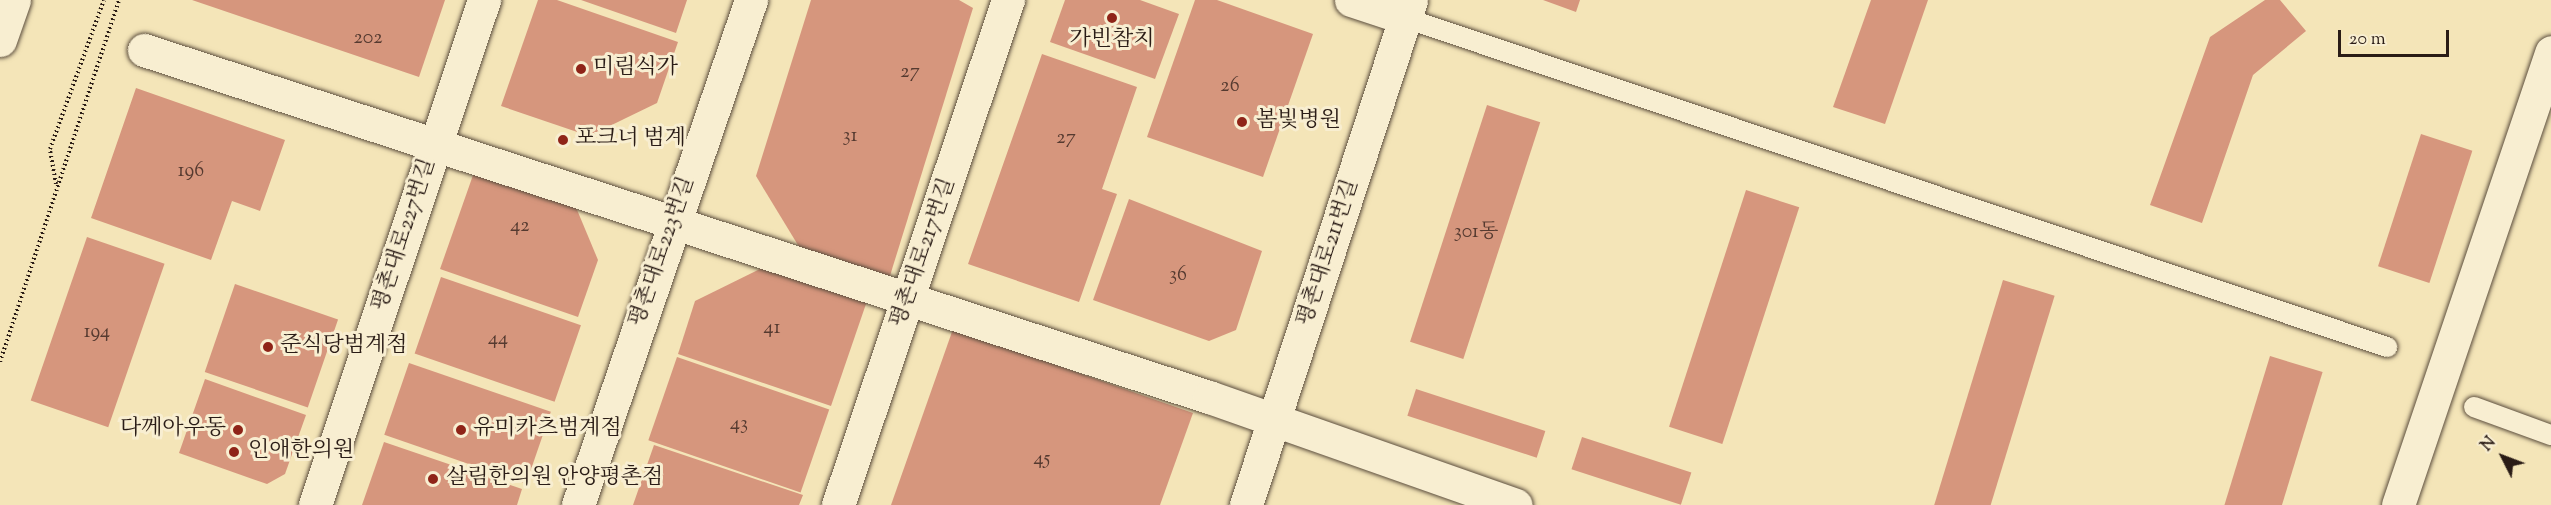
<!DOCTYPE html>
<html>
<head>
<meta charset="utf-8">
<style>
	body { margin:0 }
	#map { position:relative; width:2551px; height:505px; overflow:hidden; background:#f4e5b8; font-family:"Sorts Mill Goudy","Noto Serif KR",serif }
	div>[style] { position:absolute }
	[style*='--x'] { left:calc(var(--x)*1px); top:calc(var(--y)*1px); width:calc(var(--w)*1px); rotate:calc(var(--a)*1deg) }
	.building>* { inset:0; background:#d6967d; transform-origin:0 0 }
	.path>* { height:4px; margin-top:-2px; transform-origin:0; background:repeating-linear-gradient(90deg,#2a1c16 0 1.5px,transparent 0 4.5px) }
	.roads { filter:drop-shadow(0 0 2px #5c4e3e) drop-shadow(0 0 2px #5c4e3e) }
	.lane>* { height:20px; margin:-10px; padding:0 10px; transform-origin:10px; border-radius:10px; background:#f8eed1 }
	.street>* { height:33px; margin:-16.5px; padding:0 16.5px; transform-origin:16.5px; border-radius:16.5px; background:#f8eed1 }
	.secondary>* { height:33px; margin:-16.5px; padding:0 16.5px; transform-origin:16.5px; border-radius:16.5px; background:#f8eed1 }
	.dots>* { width:16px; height:16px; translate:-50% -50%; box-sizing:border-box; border:3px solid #f8eed1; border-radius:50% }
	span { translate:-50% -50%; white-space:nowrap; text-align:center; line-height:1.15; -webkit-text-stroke:6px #f8eed1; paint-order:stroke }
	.number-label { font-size:20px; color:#553a30 }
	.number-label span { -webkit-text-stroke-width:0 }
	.poi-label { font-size:22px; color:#2a1c16 }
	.left { translate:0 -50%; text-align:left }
	.right { translate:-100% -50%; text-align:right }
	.street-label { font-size:22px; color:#2a1c16 }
	.north { position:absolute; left:2473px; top:427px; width:60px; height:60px; -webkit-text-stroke:4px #f8eed1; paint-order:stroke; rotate:312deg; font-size:16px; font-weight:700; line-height:24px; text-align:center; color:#2a1c16 }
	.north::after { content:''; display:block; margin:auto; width:21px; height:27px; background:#2a1c16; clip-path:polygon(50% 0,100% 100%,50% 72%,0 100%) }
	.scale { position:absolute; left:2338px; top:30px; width:111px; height:27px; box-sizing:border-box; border:3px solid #2a1c16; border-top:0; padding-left:8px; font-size:18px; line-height:21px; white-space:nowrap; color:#2a1c16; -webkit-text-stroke:4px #f8eed1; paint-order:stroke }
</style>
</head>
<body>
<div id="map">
	<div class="building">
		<i style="clip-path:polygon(192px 0,445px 0,419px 77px)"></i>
		<i style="clip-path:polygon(538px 0,557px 0,678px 42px,657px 103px,589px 136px,501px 106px)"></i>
		<i style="clip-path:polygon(581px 0,687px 0,676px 33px)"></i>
		<i style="clip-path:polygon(811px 0,959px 0,973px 8px,889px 279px,804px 255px,756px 176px)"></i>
		<i style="clip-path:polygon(1065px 0,1140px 0,1179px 14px,1155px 79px,1050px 42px)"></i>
		<i style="clip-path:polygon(1195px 0,1217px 0,1313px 34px,1263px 177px,1147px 137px)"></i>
		<i style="clip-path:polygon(1543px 0,1580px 0,1576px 12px)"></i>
		<i style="clip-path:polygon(1871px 0,1928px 0,1885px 124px,1833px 107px)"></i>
		<i style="clip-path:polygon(2265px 0,2280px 0,2306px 31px,2253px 75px,2202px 223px,2150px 205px,2210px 37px)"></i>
		<i style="clip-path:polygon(1042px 54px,1137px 87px,1102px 189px,1117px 194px,1079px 302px,968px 264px)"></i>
		<i style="clip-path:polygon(136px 88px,285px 140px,260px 211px,232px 201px,211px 260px,91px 218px)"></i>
		<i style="left:1487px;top:105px;width:56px;height:249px;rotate:18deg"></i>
		<i style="left:2421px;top:134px;width:54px;height:139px;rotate:18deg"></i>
		<i style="clip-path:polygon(478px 161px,570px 193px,598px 260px,578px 317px,440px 269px)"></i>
		<i style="left:1746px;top:190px;width:56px;height:249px;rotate:18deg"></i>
		<i style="clip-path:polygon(1129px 199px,1262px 251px,1236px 330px,1209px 341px,1093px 300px)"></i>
		<i style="left:87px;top:237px;width:82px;height:173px;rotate:19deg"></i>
		<i style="clip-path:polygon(764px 267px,867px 301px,831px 406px,678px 354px,695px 301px)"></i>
		<i style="left:441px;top:277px;width:148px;height:81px;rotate:19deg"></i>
		<i style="left:2003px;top:280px;width:54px;height:236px;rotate:17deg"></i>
		<i style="left:235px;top:284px;width:109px;height:93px;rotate:19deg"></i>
		<i style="clip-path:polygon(953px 329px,1193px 413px,1160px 505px,891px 505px)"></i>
		<i style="left:2270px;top:356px;width:55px;height:156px;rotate:17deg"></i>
		<i style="left:677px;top:357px;width:161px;height:88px;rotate:19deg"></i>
		<i style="left:409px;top:363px;width:150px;height:76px;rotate:19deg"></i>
		<i style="clip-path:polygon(205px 379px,306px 415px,285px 474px,267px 484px,179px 453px)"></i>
		<i style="left:1416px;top:389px;width:136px;height:28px;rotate:18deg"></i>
		<i style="left:1582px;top:437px;width:115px;height:34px;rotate:18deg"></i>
		<i style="clip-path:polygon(384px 442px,522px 489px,517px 505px,362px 505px)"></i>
		<i style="clip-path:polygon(654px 445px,803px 495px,799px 505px,633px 505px)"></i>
	</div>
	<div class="path">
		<i style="--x:56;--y:184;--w:36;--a:-100"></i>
		<i style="--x:50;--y:149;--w:158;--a:-70.1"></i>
		<i style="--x:0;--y:362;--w:381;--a:-71.8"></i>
	</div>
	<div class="roads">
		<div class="lane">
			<i style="--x:1405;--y:18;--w:1036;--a:18.52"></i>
			<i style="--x:2474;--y:407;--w:82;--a:20"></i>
		</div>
		<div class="street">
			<i style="--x:1351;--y:0;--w:57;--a:18.4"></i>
			<i style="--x:144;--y:50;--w:1120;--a:18.05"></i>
			<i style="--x:1209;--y:397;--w:325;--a:19.4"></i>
			<i style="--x:315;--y:505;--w:533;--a:-71.5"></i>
			<i style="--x:578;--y:505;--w:534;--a:-71.09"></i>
			<i style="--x:838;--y:505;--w:533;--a:-71.4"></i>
			<i style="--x:2398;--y:505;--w:478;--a:-71.3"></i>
		</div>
		<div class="secondary">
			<i style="--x:0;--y:40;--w:42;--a:-70.7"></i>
			<i style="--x:1246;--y:505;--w:531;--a:-71.91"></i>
		</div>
	</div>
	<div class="dots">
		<i style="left:1112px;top:18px;background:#8f2418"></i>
		<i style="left:581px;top:69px;background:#8f2418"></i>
		<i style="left:1242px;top:122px;background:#8f2418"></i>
		<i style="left:563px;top:140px;background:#8f2418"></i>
		<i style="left:268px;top:347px;background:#8f2418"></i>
		<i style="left:238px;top:430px;background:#8f2418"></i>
		<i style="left:461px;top:430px;background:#8f2418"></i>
		<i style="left:234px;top:452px;background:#8f2418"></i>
		<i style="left:433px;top:479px;background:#8f2418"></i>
	</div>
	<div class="number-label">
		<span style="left:368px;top:38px">202</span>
		<span style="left:910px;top:72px">27</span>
		<span style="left:1230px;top:86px">26</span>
		<span style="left:850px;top:136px">31</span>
		<span style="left:1066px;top:138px">27</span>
		<span style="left:191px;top:171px">196</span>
		<span style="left:520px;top:226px">42</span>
		<span style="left:1476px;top:232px">301동</span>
		<span style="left:1178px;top:275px">36</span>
		<span style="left:772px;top:328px">41</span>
		<span style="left:97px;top:332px">194</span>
		<span style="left:498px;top:339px">44</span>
		<span style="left:739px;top:424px">43</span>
		<span style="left:1042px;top:459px">45</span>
	</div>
	<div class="poi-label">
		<span style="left:1112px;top:41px">가빈참치</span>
		<span class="left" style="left:593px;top:69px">미림식가</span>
		<span class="left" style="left:1256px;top:122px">봄빛병원</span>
		<span class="left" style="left:575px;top:140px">포크너 범계</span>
		<span class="left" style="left:280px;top:347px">준식당범계점</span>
		<span class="right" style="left:226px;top:430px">다께아우동</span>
		<span class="left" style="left:473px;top:430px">유미카츠범계점</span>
		<span class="left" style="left:248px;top:452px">인애한의원</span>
		<span class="left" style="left:446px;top:479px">살림한의원 안양평촌점</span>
	</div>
	<div class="street-label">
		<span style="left:405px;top:235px;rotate:-72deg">평촌대로227번길</span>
		<span style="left:663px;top:252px;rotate:-71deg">평촌대로223번길</span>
		<span style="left:924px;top:253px;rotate:-71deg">평촌대로217번길</span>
		<span style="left:1329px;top:253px;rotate:-72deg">평촌대로211번길</span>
	</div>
	<div class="north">N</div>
	<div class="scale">20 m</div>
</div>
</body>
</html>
